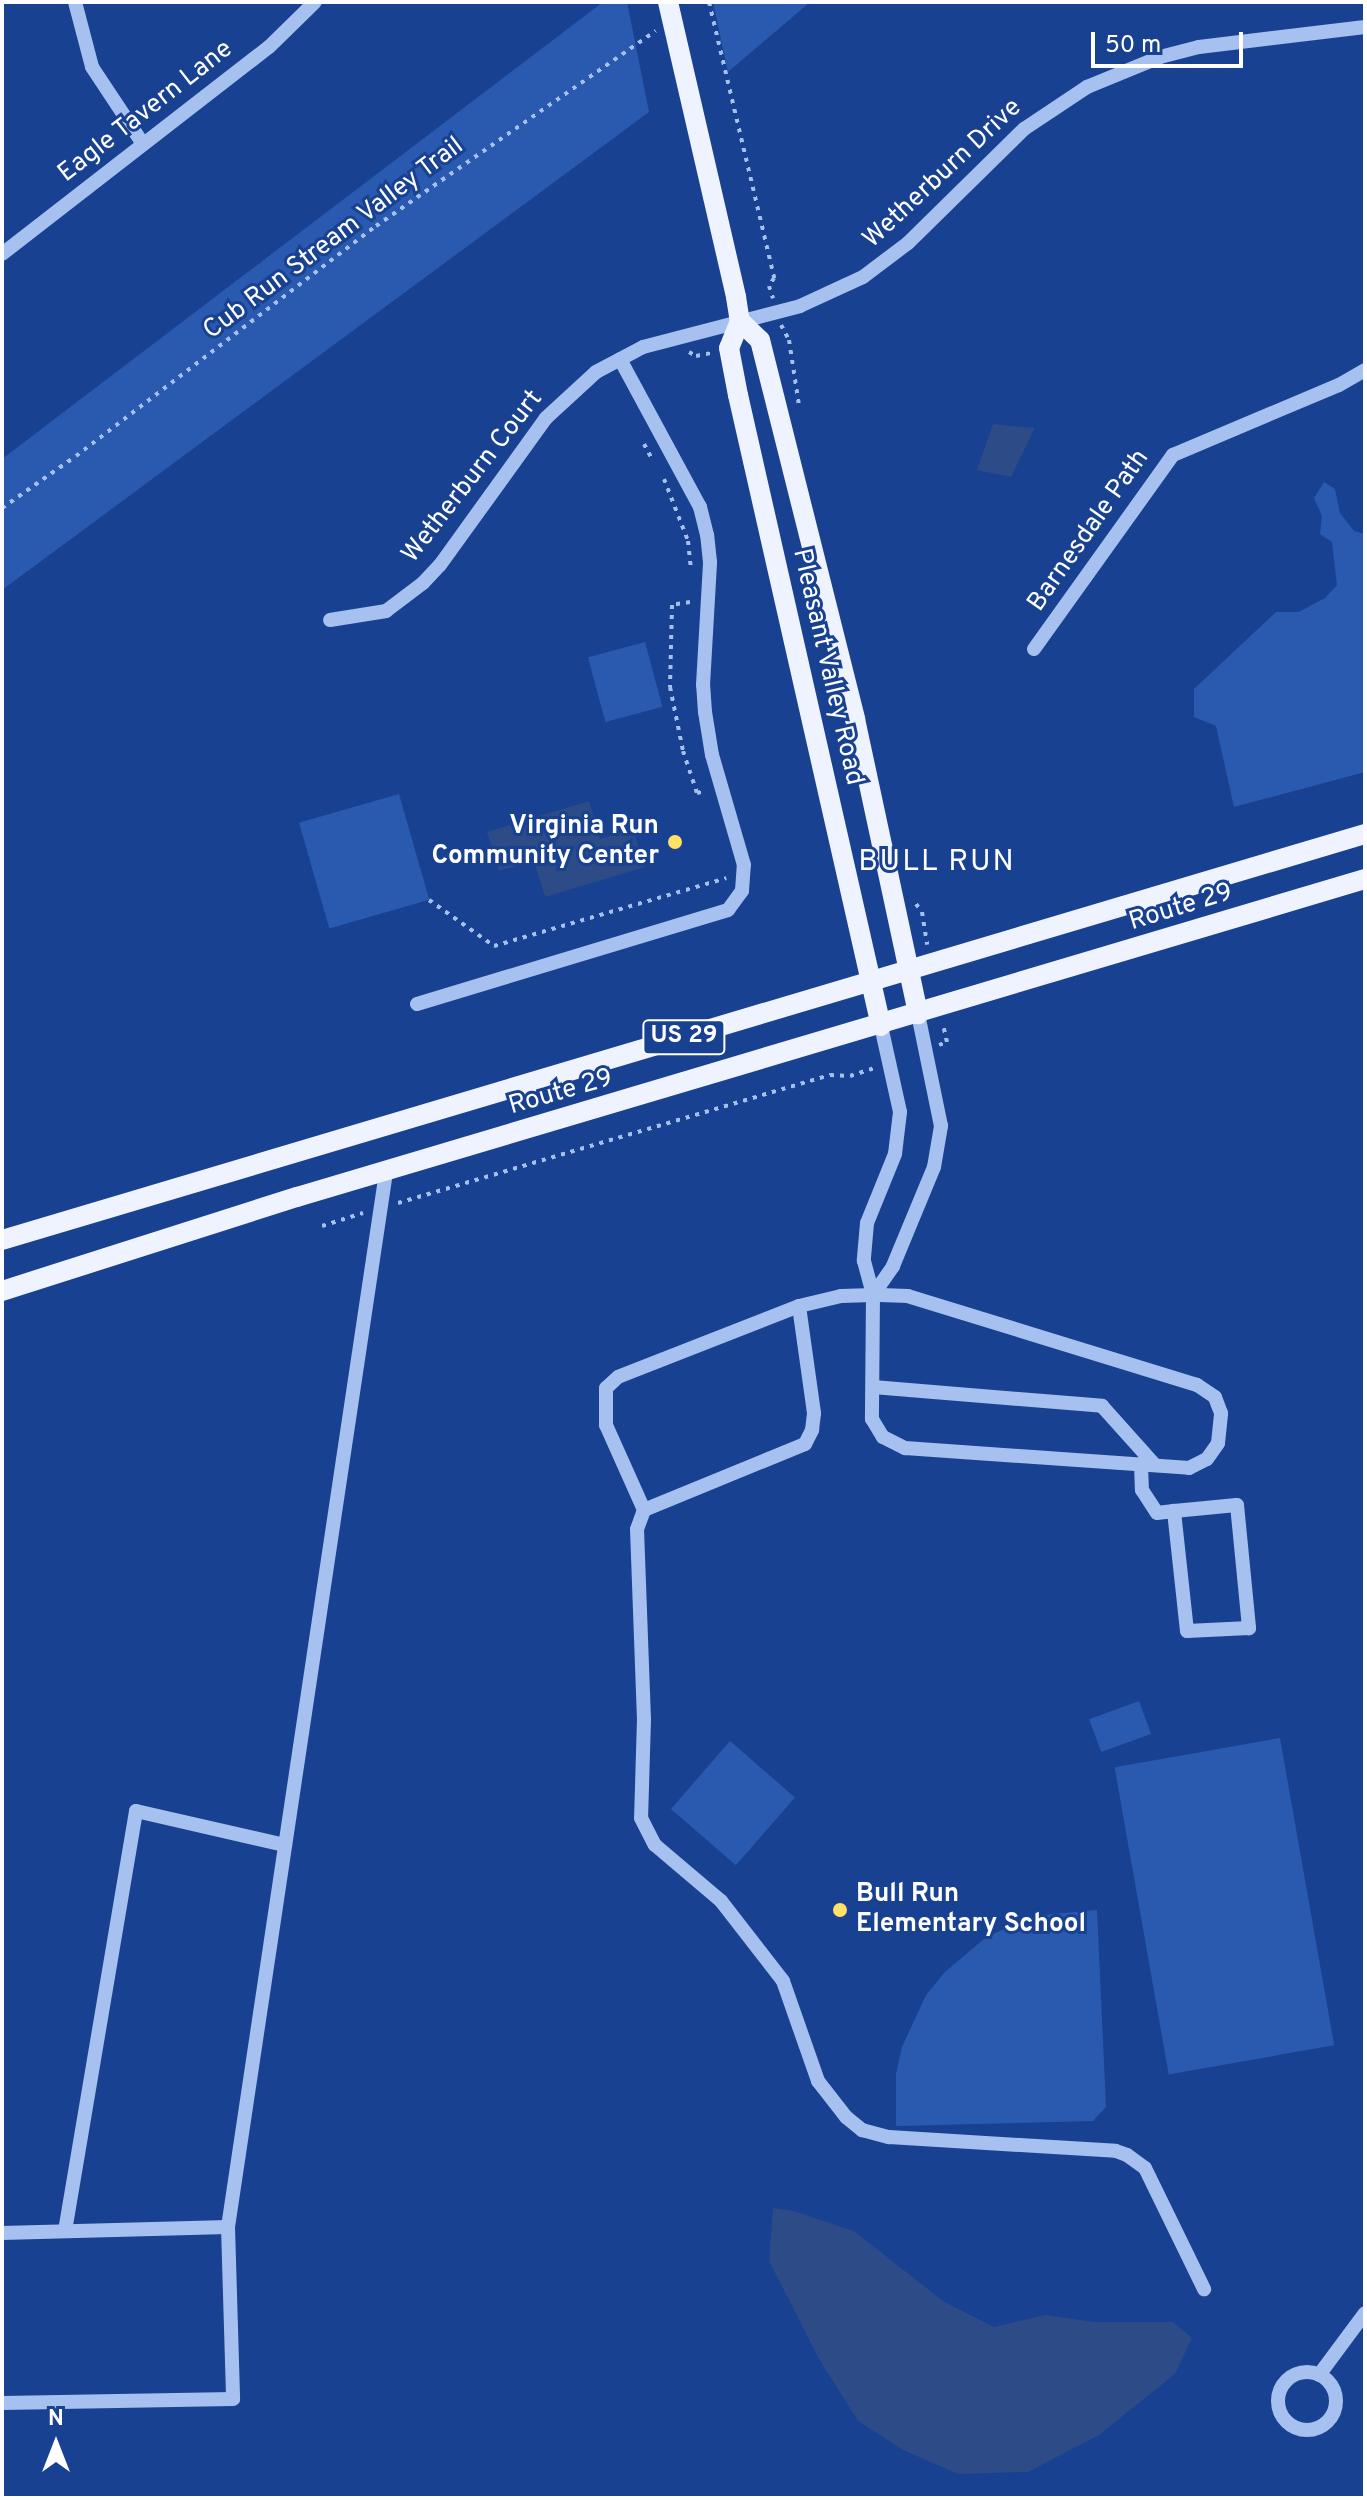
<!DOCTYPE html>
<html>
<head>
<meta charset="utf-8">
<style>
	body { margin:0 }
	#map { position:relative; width:1367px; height:2500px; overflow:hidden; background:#184191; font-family:Overpass,sans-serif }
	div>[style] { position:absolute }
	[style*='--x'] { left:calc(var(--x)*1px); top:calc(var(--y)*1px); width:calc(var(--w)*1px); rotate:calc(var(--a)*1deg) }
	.green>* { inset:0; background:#2a5aaf; transform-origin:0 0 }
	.water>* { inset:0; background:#2c4b87 }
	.path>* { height:4px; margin-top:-2px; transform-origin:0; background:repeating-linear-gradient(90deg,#a6c0f0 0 4px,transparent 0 10px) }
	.minor>* { height:14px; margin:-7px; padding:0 7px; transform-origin:7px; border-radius:7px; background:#a6c0f0 }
	.minor>.ring { margin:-7px; padding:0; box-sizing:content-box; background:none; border:14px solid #a6c0f0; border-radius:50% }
	.major>* { height:20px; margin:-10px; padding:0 10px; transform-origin:10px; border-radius:10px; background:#eff3ff }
	.dots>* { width:22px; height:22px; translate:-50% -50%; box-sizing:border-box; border:4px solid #184191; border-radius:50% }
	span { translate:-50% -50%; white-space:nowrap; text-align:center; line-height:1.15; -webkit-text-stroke:6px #184191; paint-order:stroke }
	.shield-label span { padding:2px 6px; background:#184191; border:2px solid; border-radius:6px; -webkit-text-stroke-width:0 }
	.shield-label { font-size:24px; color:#fff; font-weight:700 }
	.street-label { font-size:26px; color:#fff }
	.poi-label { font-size:26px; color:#fff; font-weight:700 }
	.right { translate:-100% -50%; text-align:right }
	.left { translate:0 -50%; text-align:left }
	.quarter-label { font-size:30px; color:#fff; letter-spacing:2px }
	.frame { position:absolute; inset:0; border:4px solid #fff; pointer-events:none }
	.north { position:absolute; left:16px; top:2404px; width:80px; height:80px; -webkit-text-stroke:6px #184191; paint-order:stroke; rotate:0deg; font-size:22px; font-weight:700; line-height:32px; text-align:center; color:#fff }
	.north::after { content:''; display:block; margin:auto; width:28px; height:36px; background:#fff; clip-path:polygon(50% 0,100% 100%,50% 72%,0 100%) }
	.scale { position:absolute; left:1091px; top:32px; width:152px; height:36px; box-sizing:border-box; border:4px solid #fff; border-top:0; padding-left:10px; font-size:24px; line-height:28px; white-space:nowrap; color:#fff; -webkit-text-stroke:6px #184191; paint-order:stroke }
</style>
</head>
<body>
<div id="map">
	<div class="green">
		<i style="clip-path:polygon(603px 2px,627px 2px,649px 112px,2px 590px,2px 459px)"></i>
		<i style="clip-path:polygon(713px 2px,810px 2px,728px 72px)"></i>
		<i style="clip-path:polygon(1324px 482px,1335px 489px,1340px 513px,1354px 531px,1365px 534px,1365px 772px,1234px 807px,1216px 726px,1194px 717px,1194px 689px,1276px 612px,1299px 612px,1325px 598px,1337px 585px,1332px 542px,1320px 534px,1322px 516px,1314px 498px)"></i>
		<i style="left:645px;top:642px;width:67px;height:59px;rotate:75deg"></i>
		<i style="left:399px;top:794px;width:110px;height:104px;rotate:74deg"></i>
		<i style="left:1139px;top:1701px;width:35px;height:53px;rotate:70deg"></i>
		<i style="left:1280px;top:1738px;width:312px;height:168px;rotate:80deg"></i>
		<i style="left:730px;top:1741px;width:86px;height:90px;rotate:41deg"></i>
		<i style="clip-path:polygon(1097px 1910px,1106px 2107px,1093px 2121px,896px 2126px,896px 2074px,902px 2047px,926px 1995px,945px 1972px,985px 1938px,1010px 1926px,1043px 1915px)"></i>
	</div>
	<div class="water">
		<i style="clip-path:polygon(993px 424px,1035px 428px,1011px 477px,977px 470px)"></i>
		<i style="clip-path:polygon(589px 801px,600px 839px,633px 829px,645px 867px,545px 897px,534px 861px,499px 871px,487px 832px)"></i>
		<i style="clip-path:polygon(773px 2208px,794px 2211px,854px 2231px,943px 2301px,994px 2327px,1045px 2315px,1094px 2322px,1173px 2322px,1192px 2338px,1175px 2374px,1099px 2435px,1028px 2472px,958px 2474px,903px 2450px,858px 2421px,819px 2359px,769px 2261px)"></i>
	</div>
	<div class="path">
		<i style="--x:709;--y:2;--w:284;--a:76.7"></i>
		<i style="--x:774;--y:278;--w:9;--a:122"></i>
		<i style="--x:769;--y:286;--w:13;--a:72"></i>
		<i style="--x:781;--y:325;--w:17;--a:62"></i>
		<i style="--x:789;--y:340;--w:66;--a:81.3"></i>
		<i style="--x:689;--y:352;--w:8;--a:30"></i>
		<i style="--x:696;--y:356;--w:15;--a:-11"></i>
		<i style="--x:644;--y:444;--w:19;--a:62"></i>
		<i style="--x:664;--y:479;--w:66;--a:68.8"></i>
		<i style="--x:688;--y:541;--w:29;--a:84"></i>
		<i style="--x:2;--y:508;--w:90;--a:-35.1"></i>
		<i style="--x:76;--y:456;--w:378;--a:-37.5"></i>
		<i style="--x:376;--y:226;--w:341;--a:-34.9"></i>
		<i style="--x:690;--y:602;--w:18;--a:171"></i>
		<i style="--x:672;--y:605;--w:82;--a:91.4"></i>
		<i style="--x:670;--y:687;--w:65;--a:78.5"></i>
		<i style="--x:683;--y:751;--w:44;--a:71.6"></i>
		<i style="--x:697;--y:793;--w:8;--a:-14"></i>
		<i style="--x:429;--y:900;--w:80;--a:35.3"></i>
		<i style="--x:494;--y:946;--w:242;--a:-16.3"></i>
		<i style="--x:916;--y:904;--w:10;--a:53"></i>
		<i style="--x:922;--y:912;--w:33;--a:81"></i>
		<i style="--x:939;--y:1045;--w:9;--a:-21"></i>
		<i style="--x:947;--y:1042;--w:18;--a:-103"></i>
		<i style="--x:398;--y:1203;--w:451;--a:-16.5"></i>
		<i style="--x:830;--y:1075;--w:20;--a:3"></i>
		<i style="--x:850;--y:1076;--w:25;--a:-18"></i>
		<i style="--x:322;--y:1226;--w:43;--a:-17.6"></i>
	</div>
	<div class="minor">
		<i style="--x:75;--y:2;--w:67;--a:75.3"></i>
		<i style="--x:92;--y:67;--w:92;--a:56.5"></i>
		<i style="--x:2;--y:254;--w:338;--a:-37.8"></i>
		<i style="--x:269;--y:47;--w:64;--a:-44.4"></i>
		<i style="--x:330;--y:620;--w:57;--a:-9.1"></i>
		<i style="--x:386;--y:611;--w:46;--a:-37.1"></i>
		<i style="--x:423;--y:583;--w:25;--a:-47"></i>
		<i style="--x:440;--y:565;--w:181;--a:-54.2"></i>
		<i style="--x:546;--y:418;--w:68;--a:-42.6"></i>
		<i style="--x:596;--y:372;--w:53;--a:-28"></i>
		<i style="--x:643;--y:347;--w:162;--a:-14.6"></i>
		<i style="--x:800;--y:306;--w:69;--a:-24.7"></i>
		<i style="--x:863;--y:277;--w:56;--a:-37.1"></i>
		<i style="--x:908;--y:243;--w:163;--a:-44.5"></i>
		<i style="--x:1024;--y:129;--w:76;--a:-33.7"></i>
		<i style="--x:1087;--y:87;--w:79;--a:-22.3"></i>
		<i style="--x:1160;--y:57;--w:40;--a:-14.4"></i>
		<i style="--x:1199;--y:47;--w:167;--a:-6.9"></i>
		<i style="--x:1034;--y:649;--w:239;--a:-54.4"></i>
		<i style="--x:1173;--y:455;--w:180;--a:-22.9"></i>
		<i style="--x:1339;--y:385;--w:30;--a:-30"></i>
		<i style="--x:417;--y:1004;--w:325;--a:-16.8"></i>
		<i style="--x:728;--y:910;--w:24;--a:-54"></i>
		<i style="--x:742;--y:891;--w:26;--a:-86"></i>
		<i style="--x:744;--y:865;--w:115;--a:-106.2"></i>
		<i style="--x:712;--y:755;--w:44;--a:-99.2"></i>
		<i style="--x:705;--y:712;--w:27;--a:-94"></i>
		<i style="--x:703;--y:685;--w:123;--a:-86.7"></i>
		<i style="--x:710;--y:562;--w:27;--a:-96"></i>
		<i style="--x:707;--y:535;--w:29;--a:-104"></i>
		<i style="--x:700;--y:507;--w:168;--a:-118.4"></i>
		<i style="--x:881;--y:1026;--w:88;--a:77.5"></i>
		<i style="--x:900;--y:1112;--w:42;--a:96.8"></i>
		<i style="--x:895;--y:1154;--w:74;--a:112.1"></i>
		<i style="--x:867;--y:1223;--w:38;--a:95"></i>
		<i style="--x:864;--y:1261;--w:35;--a:75"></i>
		<i style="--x:873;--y:1295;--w:124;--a:90.5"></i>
		<i style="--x:872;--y:1419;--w:21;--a:59"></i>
		<i style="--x:883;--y:1437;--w:25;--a:27"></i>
		<i style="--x:905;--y:1448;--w:285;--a:4"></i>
		<i style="--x:1189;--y:1468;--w:20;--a:-27"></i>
		<i style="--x:1207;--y:1459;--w:19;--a:-55"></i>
		<i style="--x:1218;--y:1443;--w:30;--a:-84"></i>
		<i style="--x:1221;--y:1413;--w:17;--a:-111"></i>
		<i style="--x:1215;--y:1397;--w:22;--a:-146"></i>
		<i style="--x:1197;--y:1385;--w:302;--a:-162.9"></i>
		<i style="--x:908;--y:1296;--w:35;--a:-178"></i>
		<i style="--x:873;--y:1295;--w:32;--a:178"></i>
		<i style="--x:841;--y:1296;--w:43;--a:166.6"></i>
		<i style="--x:799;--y:1306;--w:194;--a:158.6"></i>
		<i style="--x:618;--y:1377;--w:16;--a:137"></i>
		<i style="--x:606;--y:1388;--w:37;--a:90"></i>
		<i style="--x:606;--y:1425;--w:93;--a:65.9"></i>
		<i style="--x:644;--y:1510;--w:20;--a:110"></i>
		<i style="--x:637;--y:1529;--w:190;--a:87.9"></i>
		<i style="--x:644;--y:1719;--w:99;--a:91.7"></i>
		<i style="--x:641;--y:1818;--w:30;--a:63"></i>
		<i style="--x:655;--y:1845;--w:87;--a:40.3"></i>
		<i style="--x:721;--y:1901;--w:101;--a:52.2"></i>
		<i style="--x:783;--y:1981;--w:106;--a:70.7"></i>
		<i style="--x:818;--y:2081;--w:46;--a:52.1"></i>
		<i style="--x:846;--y:2117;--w:21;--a:39"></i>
		<i style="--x:862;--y:2130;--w:28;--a:15"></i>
		<i style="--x:889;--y:2137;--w:227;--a:3.5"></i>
		<i style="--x:1116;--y:2151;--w:12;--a:20"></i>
		<i style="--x:1127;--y:2155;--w:22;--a:36"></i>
		<i style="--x:1145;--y:2168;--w:135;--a:64"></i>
		<i style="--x:873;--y:1295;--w:35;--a:-55"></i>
		<i style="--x:893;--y:1266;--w:107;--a:-67.5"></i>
		<i style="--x:934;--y:1167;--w:42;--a:-80.3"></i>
		<i style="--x:941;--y:1126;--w:114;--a:-101.6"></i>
		<i style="--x:873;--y:1387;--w:230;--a:4.7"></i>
		<i style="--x:1102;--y:1406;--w:79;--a:48.1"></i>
		<i style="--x:1141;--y:1464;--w:26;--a:88"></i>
		<i style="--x:1142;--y:1490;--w:27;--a:57"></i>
		<i style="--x:1157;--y:1513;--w:17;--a:-7"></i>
		<i style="--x:1174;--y:1511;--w:63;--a:-5.4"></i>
		<i style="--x:1237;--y:1505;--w:124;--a:84.4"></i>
		<i style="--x:1249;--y:1628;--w:62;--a:177.2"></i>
		<i style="--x:1187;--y:1631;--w:121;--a:-96.2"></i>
		<i style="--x:644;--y:1510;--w:174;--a:-22.3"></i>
		<i style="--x:805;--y:1444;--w:16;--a:-63"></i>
		<i style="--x:812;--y:1430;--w:17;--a:-83"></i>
		<i style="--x:814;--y:1413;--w:108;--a:-98"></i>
		<i style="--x:228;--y:2227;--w:1067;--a:-81.48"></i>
		<i style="--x:65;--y:2231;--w:426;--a:-80.4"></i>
		<i style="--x:136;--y:1811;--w:153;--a:12.9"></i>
		<i style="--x:2;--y:2233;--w:226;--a:-1.5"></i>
		<i style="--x:228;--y:2227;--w:172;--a:88.3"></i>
		<i style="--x:233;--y:2399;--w:231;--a:179"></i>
		<i class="ring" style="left:1278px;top:2372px;width:44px;height:44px"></i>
		<i style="--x:1319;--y:2375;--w:77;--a:-53.4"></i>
	</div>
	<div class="major">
		<i style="--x:668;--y:2;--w:303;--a:77"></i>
		<i style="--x:736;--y:297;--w:24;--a:81"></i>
		<i style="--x:740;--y:321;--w:29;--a:112"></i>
		<i style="--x:729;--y:348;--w:48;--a:79.2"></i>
		<i style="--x:738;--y:395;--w:647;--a:77.23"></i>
		<i style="--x:740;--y:321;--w:28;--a:44"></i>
		<i style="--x:760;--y:340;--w:391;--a:75.9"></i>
		<i style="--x:855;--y:719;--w:302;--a:77.9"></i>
		<i style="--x:2;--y:1240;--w:1422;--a:-16.59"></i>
		<i style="--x:2;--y:1291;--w:310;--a:-17.7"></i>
		<i style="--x:297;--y:1197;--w:1114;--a:-16.58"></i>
	</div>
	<div class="dots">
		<i style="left:675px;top:842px;background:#ffe165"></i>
		<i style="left:840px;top:1910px;background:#ffe165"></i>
	</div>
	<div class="shield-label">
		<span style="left:684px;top:1037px">US 29</span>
	</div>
	<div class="street-label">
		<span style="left:146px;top:112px;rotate:-38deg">Eagle Tavern Lane</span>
		<span style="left:943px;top:174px;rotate:-43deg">Wetherburn Drive</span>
		<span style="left:334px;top:239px;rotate:-37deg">Cub Run Stream Valley Trail</span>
		<span style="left:473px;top:477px;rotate:-52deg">Wetherburn Court</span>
		<span style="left:1089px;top:531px;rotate:-55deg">Barnesdale Path</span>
		<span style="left:827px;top:667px;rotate:77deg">Pleasant Valley Road</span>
		<span style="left:1181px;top:908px;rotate:-17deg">Route 29</span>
		<span style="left:561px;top:1093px;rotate:-16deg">Route 29</span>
	</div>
	<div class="poi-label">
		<span class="right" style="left:659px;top:842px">Virginia Run<br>Community Center</span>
		<span class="left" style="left:856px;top:1910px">Bull Run<br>Elementary School</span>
	</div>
	<div class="quarter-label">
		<span style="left:937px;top:863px">BULL RUN</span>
	</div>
	<div class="frame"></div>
	<div class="north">N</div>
	<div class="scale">50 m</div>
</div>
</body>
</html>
